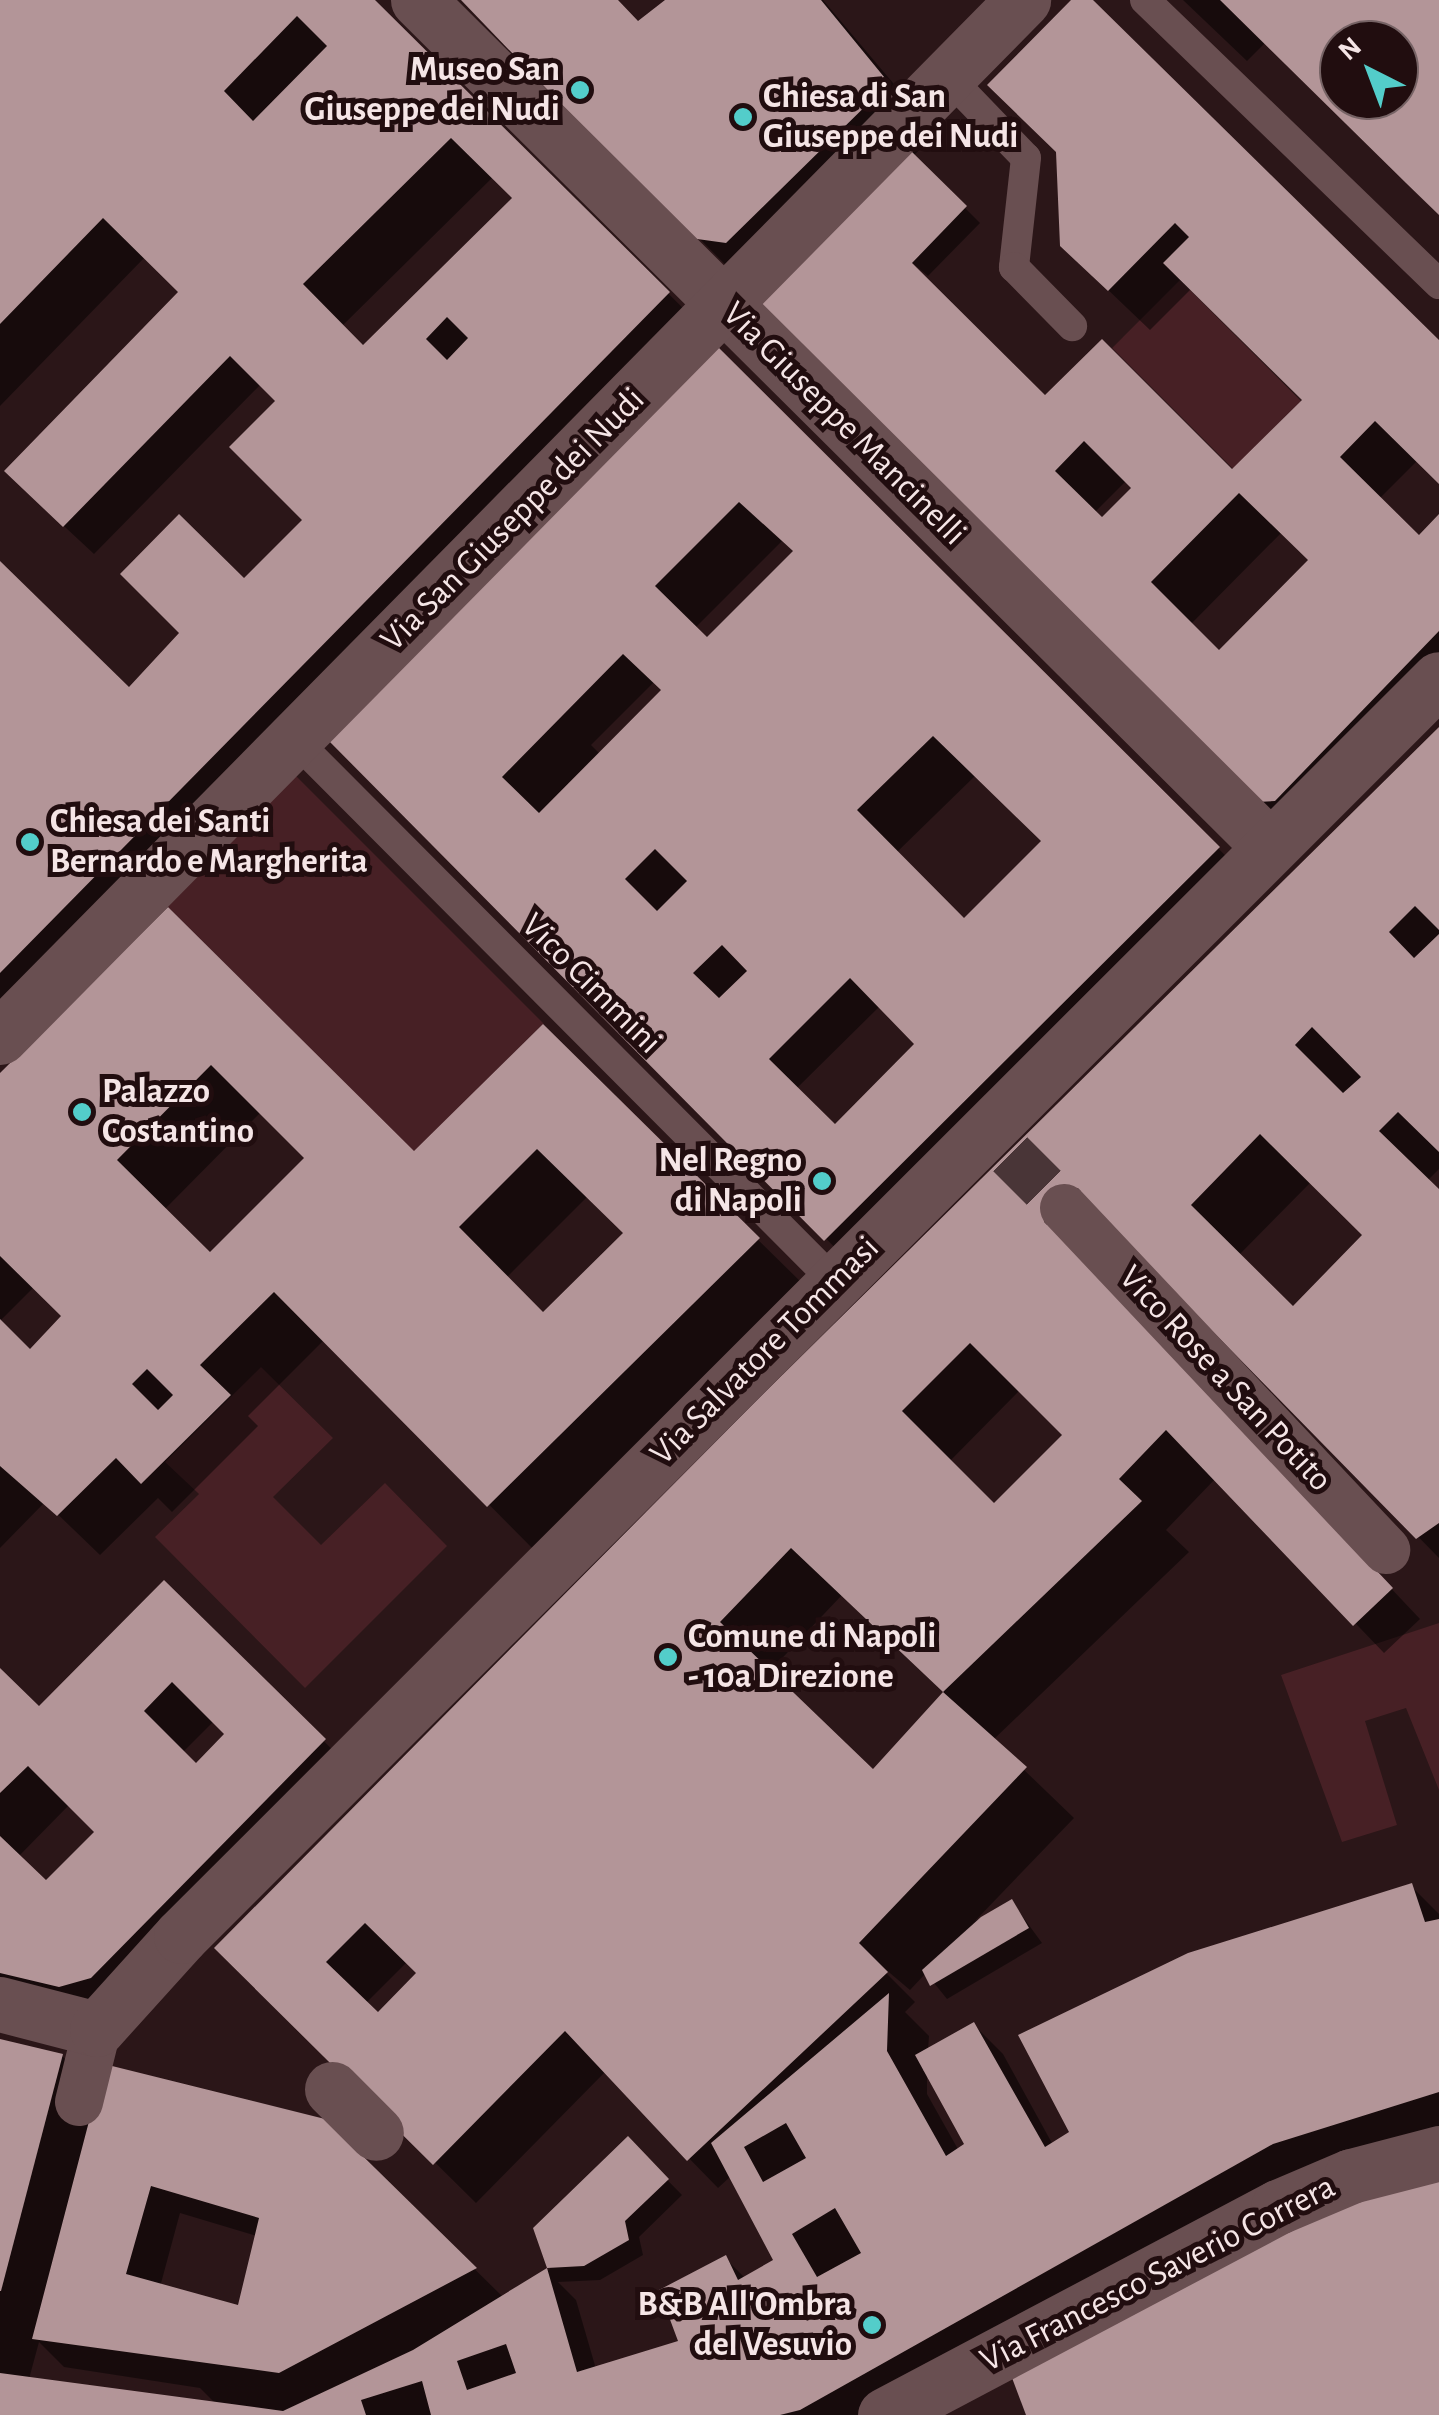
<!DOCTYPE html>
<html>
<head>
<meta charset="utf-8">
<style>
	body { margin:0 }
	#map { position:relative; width:1439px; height:2415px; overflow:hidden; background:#2b1618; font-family:"Alegreya Sans",sans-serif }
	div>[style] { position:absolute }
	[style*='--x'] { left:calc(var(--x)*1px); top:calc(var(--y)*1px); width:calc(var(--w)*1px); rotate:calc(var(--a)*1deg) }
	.green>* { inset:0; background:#472025; transform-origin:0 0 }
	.shadow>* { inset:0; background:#0007 }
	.building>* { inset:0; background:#b39598 }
	.pedestrian-tunnel>* { height:48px; margin-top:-24px; transform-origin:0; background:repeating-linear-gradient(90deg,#493537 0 48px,transparent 0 72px) }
	.service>* { height:30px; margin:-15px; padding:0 15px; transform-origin:15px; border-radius:15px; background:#694f51 }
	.pedestrian>* { height:48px; margin:-24px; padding:0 24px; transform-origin:24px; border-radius:24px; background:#694f51 }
	.minor>* { height:55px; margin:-27.5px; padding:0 27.5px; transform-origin:27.5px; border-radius:27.5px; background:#694f51 }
	.dots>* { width:28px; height:28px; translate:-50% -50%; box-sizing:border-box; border:5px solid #210d0f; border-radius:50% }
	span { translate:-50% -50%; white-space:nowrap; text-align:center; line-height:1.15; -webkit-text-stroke:10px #210d0f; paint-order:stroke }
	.poi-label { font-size:35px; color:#f5e5e6; font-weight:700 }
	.right { translate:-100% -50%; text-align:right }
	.left { translate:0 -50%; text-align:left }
	.street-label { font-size:35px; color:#f5e5e6 }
	.north { position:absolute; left:1319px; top:20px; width:100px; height:100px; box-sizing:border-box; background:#210d0f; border:2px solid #766365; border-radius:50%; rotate:318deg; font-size:28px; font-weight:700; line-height:40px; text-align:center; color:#f5e5e6 }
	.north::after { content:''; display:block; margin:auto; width:35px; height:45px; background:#53cdca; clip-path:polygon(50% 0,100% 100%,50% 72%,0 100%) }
</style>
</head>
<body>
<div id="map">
	<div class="green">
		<i style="left:1180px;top:280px;width:171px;height:96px;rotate:45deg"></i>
		<i style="left:296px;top:776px;width:350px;height:183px;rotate:45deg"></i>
		<i style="clip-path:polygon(261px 1367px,333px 1438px,273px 1497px,321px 1545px,385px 1483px,447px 1546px,305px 1688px,155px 1537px,199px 1494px,165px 1462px)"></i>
		<i style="clip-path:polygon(1439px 1623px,1439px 1790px,1406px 1708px,1365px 1721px,1397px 1825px,1342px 1842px,1281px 1675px)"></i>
	</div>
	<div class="shadow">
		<i style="clip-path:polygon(evenodd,0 0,373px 0,709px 334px,65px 1006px,168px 910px,414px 1154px,543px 1028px,807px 1288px,538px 1554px,325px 1339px,248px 1416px,258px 1426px,172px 1512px,158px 1498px,100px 1555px,45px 1502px,0 1548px,0 1323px,30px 1352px,65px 1317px,34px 1287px,0 1321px,0 1077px,53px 1024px,0 1055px,0 564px,129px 690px,305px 520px,278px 401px,261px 384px,94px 554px,36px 500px,181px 293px,145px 257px,0 406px,0 0,493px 177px,515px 198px,363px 348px,342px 326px,493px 177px,0 0,261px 1112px,307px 1158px,210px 1256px,164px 1210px,261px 1112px,0 0,588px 1196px,626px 1234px,543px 1315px,506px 1278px,588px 1196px)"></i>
		<i style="clip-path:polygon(evenodd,462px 0,616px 0,638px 24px,669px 0,823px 0,936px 134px,913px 156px,980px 223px,928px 276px,874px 231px,1045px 398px,1232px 472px,1305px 401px,1192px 288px,1150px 330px,1104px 286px,1074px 0,1089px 0,1439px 342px,1439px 481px,1418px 460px,1379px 499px,1419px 538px,1439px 518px,1439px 716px,1316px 841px,1300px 842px,462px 0,1127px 480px,1134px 488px,1102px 521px,1094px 513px,1127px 480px,462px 0,1282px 532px,1311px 561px,1219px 654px,1190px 625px,1282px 532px)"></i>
		<i style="clip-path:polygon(evenodd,1183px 0,1439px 0,1439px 212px,1266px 42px,1247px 61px,1183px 0,1339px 40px,1399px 40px,1399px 100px,1339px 100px,1339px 40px)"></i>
		<i style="clip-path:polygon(evenodd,717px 350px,1259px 889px,867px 1280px,331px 739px,717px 350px,782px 541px,794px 552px,707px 640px,695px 628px,782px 541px,717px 350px,654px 682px,663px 691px,601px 755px,591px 745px,654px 682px,717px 350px,976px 775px,1044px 842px,964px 920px,896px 853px,976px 775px,717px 350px,880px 1006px,918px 1044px,835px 1127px,796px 1089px,880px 1006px)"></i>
		<i style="clip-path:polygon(evenodd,1439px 731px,1439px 1169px,1427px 1181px,1439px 1193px,1439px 1558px,1110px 1222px,1076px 1255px,1420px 1619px,1384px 1653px,1216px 1478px,1166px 1530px,1189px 1552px,993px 1740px,1074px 1818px,975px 1921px,1012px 1902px,1042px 1943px,947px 1999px,926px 1973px,910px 1990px,864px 1951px,915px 2002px,905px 2012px,929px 2036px,928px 2050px,974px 2025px,1003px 2054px,1053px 2145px,1411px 1886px,1439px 1914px,1439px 2145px,903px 2415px,0 2415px,0 2041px,62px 2056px,99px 2093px,324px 2121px,504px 2298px,550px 2269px,536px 2229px,628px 2140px,682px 2195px,639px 2237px,643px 2255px,600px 2280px,558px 2282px,576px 2300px,596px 2369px,682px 2342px,725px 2258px,746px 2279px,776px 2261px,731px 2176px,718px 2188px,605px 2072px,476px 2203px,218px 1948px,1439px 731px,1311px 1182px,1365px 1235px,1293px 1309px,1238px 1256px,1311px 1182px,1439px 731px,1020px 1390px,1065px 1435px,994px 1507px,949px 1462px,1020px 1390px,1439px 731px,842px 1595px,945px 1694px,873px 1772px,769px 1672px,842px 1595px,1439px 731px,407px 1962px,419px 1973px,378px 2016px,365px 2004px,407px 1962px,1439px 731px,927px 2072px,969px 2145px,959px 2151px,927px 2094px,927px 2072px,1439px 731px,180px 2213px,257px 2236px,240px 2308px,160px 2287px,180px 2213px,1439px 731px,39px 2342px,64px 2367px,200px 2388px,216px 2404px,29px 2379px,39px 2342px)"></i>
		<i style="clip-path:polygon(evenodd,164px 1583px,364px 1781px,132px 2018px,0 2002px,0 1671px,39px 1710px,164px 1583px,214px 1721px,227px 1734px,196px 1766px,182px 1753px,214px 1721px,164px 1583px,70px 1804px,97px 1832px,46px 1884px,18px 1857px,70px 1804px)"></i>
	</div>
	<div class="building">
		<i style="clip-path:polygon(evenodd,0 0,375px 0,670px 292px,0 973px,0 561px,129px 687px,179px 633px,120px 574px,179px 514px,244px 578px,302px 520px,229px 447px,275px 401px,230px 356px,63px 527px,4px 471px,178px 292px,103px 218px,0 324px,0 0,297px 16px,327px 46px,253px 121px,224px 91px,297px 16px,0 0,451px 138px,512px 198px,363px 345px,303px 284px,451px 138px,0 0,447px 317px,468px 338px,447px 360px,426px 339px,447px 317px)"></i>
		<i style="clip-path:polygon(461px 0,618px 0,638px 21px,665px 0,821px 0,889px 83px,726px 243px,690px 238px)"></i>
		<i style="clip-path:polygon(evenodd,1071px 0,1093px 0,1439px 340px,1439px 484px,1375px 421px,1340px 457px,1419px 535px,1439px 514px,1439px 631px,1275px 801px,1257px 802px,759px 305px,911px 151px,967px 206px,912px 263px,1045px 395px,1102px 339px,1232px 469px,1302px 400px,1163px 263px,1189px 237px,1175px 223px,1108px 291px,1060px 246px,1056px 152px,987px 85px,1071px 0,1084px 441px,1131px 488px,1102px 517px,1055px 471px,1084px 441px,1071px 0,1239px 493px,1308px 560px,1219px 650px,1151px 582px,1239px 493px)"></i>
		<i style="clip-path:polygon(evenodd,1220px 0,1439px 0,1439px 215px,1406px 183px,1220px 0,1339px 40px,1399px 40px,1399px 100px,1339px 100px,1339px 40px)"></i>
		<i style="clip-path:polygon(evenodd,717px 346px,1220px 847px,824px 1241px,328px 740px,717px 346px,739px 502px,793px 551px,707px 637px,655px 586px,739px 502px,717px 346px,623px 654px,661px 690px,539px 813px,502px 777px,623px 654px,717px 346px,933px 736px,1041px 841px,964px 918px,857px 810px,933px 736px,717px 346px,655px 849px,687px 881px,657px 911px,625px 879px,655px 849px,717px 346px,722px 945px,747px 971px,719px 998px,693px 973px,722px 945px,717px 346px,850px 978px,914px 1044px,835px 1124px,769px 1059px,850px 978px)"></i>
		<i style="clip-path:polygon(evenodd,1439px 727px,1439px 930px,1415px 906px,1389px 932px,1414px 958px,1439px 934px,1439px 1152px,1398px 1112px,1379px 1131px,1439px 1189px,1439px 1523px,1416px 1539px,1079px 1195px,1049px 1224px,1393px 1588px,1353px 1626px,1166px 1430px,1119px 1479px,1142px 1501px,943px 1692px,791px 1548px,720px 1622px,873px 1769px,943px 1692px,1027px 1767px,859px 1943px,888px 1972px,687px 2161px,565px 2031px,433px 2165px,214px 1948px,755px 1402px,1439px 727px,1312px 1027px,1361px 1077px,1343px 1093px,1295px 1045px,1312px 1027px,1439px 727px,1260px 1134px,1362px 1235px,1293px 1306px,1191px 1205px,1260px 1134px,1439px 727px,970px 1343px,1062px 1435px,994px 1503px,902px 1411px,970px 1343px,1439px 727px,365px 1923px,416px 1973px,378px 2012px,326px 1962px,365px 1923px)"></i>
		<i style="clip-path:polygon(evenodd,168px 907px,414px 1151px,543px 1024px,760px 1238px,487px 1507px,274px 1292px,200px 1365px,231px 1395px,141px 1484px,116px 1458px,57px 1516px,0 1466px,0 1319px,30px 1349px,61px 1316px,0 1256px,0 1073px,168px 907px,211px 1065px,304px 1158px,210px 1252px,117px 1160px,211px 1065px,168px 907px,537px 1149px,623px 1233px,543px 1312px,459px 1227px,537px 1149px,168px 907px,147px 1369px,173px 1395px,158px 1410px,132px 1384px,147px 1369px)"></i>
		<i style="clip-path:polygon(evenodd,164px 1580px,326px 1739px,91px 1978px,59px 1987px,0 1973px,0 1836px,46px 1880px,94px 1832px,28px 1766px,0 1793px,0 1668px,39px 1706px,164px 1580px,172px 1682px,224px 1734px,196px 1763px,144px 1711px,172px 1682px)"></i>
		<i style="clip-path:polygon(evenodd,1412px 1883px,1425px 1922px,1439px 1919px,1439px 2092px,1273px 2144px,800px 2410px,780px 2415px,431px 2415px,422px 2381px,361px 2400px,366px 2415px,0 2415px,0 2373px,283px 2411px,413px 2350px,547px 2268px,577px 2372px,678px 2341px,659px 2290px,726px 2255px,738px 2280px,773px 2260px,711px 2143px,889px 1993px,887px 2051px,946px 2156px,964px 2144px,915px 2055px,974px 2022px,1045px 2147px,1069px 2132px,1018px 2035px,1188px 1953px,1412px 1883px,786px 2123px,806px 2158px,763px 2182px,744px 2147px,786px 2123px,1412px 1883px,835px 2208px,861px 2253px,817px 2277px,792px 2234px,835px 2208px,1412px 1883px,506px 2344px,516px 2373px,467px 2390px,457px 2361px,506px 2344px)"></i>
		<i style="clip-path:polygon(1012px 1899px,1029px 1928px,930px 1986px,922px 1970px,981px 1917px)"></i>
		<i style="clip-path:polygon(0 2039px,63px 2054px,1px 2291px,0 2291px)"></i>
		<i style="clip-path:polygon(evenodd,104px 2064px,325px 2119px,477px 2268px,279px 2373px,32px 2339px,104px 2064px,151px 2186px,259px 2218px,238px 2305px,126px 2274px,151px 2186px)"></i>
		<i style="clip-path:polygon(628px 2136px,669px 2179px,625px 2221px,629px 2240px,584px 2266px,547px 2268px,533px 2228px)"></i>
		<i style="clip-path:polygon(1439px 2176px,1439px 2415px,1026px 2415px,1009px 2370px,1336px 2198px)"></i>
	</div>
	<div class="pedestrian-tunnel">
		<i style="--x:1010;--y:1154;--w:76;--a:45"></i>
	</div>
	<div class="service">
		<i style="--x:1145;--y:0;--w:409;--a:44"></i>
		<i style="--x:948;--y:77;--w:112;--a:46.1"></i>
		<i style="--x:1026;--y:158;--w:110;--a:96.3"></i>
		<i style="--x:1014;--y:267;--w:83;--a:45.5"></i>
		<i style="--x:295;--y:740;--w:764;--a:45.11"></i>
	</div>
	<div class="pedestrian">
		<i style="--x:1064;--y:1208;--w:470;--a:46.7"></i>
		<i style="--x:79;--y:2102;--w:75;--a:-76.1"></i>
	</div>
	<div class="minor">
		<i style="--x:418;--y:0;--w:1201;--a:44.83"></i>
		<i style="--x:0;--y:1037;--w:1457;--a:-45.39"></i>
		<i style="--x:0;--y:2004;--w:100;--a:14.5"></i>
		<i style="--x:97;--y:2029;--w:125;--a:-47.9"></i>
		<i style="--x:181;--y:1936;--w:1778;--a:-44.98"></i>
		<i style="--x:332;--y:2089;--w:62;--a:45"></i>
		<i style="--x:885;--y:2415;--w:445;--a:-27.9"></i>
		<i style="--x:1278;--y:2207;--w:79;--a:-23"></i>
		<i style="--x:1351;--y:2176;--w:91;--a:-14.6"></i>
	</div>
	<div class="dots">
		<i style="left:580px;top:90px;background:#53cdca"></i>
		<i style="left:743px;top:117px;background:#53cdca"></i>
		<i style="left:30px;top:842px;background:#53cdca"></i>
		<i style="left:82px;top:1112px;background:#53cdca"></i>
		<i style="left:822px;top:1181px;background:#53cdca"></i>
		<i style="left:668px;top:1657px;background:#53cdca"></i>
		<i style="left:872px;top:2325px;background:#53cdca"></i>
	</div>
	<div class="poi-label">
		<span class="right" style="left:560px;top:90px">Museo San<br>Giuseppe dei Nudi</span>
		<span class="left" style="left:763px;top:117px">Chiesa di San<br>Giuseppe dei Nudi</span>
		<span class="left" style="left:50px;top:842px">Chiesa dei Santi<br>Bernardo e Margherita</span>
		<span class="left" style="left:102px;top:1112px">Palazzo<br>Costantino</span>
		<span class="right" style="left:802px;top:1181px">Nel Regno<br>di Napoli</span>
		<span class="left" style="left:688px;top:1657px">Comune di Napoli<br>- 10a Direzione</span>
		<span class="right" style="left:852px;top:2325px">B&amp;B All'Ombra<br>del Vesuvio</span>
	</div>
	<div class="street-label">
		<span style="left:844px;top:424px;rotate:45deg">Via Giuseppe Mancinelli</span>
		<span style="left:513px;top:520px;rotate:-45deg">Via San Giuseppe dei Nudi</span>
		<span style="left:591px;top:984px;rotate:45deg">Vico Cimmini</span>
		<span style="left:765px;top:1351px;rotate:-45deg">Via Salvatore Tommasi</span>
		<span style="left:1225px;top:1379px;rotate:47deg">Vico Rose a San Potito</span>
		<span style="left:1158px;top:2274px;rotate:-27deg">Via Francesco Saverio Correra</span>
	</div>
	<div class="north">N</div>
</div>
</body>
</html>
